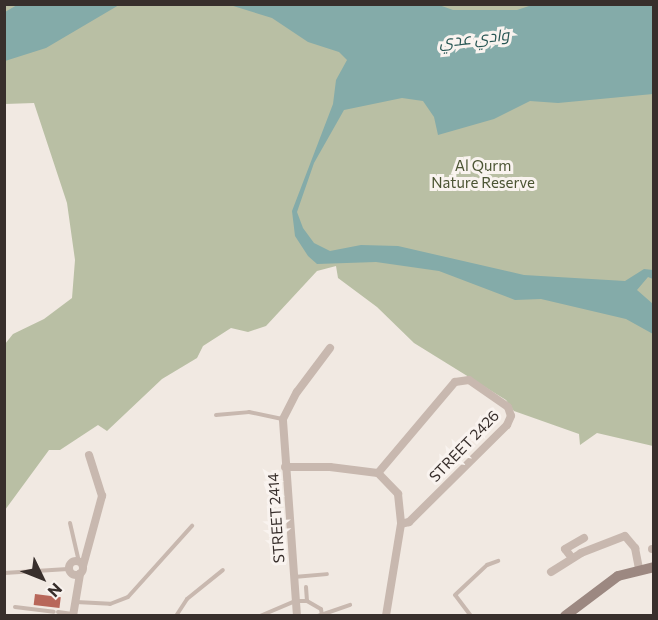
<!DOCTYPE html>
<html>
<head>
<meta charset="utf-8">
<style>
	body { margin:0 }
	#map { position:relative; width:658px; height:620px; overflow:hidden; background:#f1e9e2; font-family:Commissioner,Cairo,sans-serif }
	div>[style] { position:absolute }
	[style*='--x'] { left:calc(var(--x)*1px); top:calc(var(--y)*1px); width:calc(var(--w)*1px); rotate:calc(var(--a)*1deg) }
	.green>* { inset:0; background:#b9bfa4 }
	.water>* { inset:0; background:#84aba9 }
	.building>* { inset:0; background:#b8675a; transform-origin:0 0 }
	.lane>* { height:4px; margin:-2px; padding:0 2px; transform-origin:2px; border-radius:2px; background:#c8b8af }
	.street>* { height:8px; margin:-4px; padding:0 4px; transform-origin:4px; border-radius:4px; background:#c8b8af }
	.street>.ring { margin:-4px; padding:0; box-sizing:content-box; background:none; border:8px solid #c8b8af; border-radius:50% }
	.secondary>* { height:10px; margin:-5px; padding:0 5px; transform-origin:5px; border-radius:5px; background:#9c8881 }
	span { translate:-50% -50%; white-space:nowrap; text-align:center; line-height:1.15; -webkit-text-stroke:6px #f9f3ef; paint-order:stroke }
	.park-label { font-size:15px; color:#4b5433 }
	.street-label { font-size:15px; color:#382f2c }
	.water-label { font-size:16px; color:#265553; font-style:italic }
	.frame { position:absolute; inset:0; border:6px solid #382f2c; pointer-events:none }
	.north { position:absolute; left:12px; top:548px; width:60px; height:60px; -webkit-text-stroke:4px #f9f3ef; paint-order:stroke; rotate:133deg; font-size:16px; font-weight:700; line-height:24px; text-align:center; color:#382f2c }
	.north::after { content:''; display:block; margin:auto; width:21px; height:27px; background:#382f2c; clip-path:polygon(50% 0,100% 100%,50% 72%,0 100%) }
</style>
</head>
<body>
<div id="map">
	<div class="green">
		<div style="clip-path:polygon(5px 5px,653px 5px,653px 446px,597px 433px,580px 445px,579px 434px,514px 411px,506px 400px,414px 343px,377px 307px,338px 278px,336px 266px,317px 271px,266px 326px,248px 332px,231px 328px,203px 346px,197px 358px,162px 379px,107px 431px,98px 425px,60px 450px,49px 450px,5px 510px,5px 344px,13px 334px,44px 319px,72px 298px,75px 260px,67px 203px,34px 103px,5px 104px)"></div>
	</div>
	<div class="water">
		<div style="clip-path:polygon(17px 5px,17px 4px,119px 5px,46px 48px,5px 61px,5px 12px)"></div>
		<div style="clip-path:polygon(439px 5px,453px 10px,517px 10px,535px 4px,653px 5px,653px 94px,558px 103px,530px 101px,494px 119px,438px 135px,434px 117px,423px 101px,402px 98px,344px 110px,314px 163px,297px 212px,303px 228px,314px 243px,330px 251px,361px 245px,398px 246px,524px 275px,625px 281px,644px 269px,653px 270px,653px 279px,648px 277px,637px 290px,653px 304px,653px 334px,626px 319px,541px 299px,515px 300px,439px 271px,376px 262px,317px 264px,308px 256px,295px 236px,292px 211px,333px 104px,336px 80px,347px 60px,339px 52px,308px 42px,272px 18px,230px 5px)"></div>
	</div>
	<div class="building">
		<div style="left:35px;top:594px;width:26px;height:11px;rotate:7deg"></div>
	</div>
	<div class="lane">
		<div style="--x:216;--y:415;--w:33;--a:-5"></div>
		<div style="--x:249;--y:412;--w:34;--a:12"></div>
		<div style="--x:70;--y:523;--w:39;--a:77"></div>
		<div style="--x:4;--y:573;--w:64;--a:-3.6"></div>
		<div style="--x:294;--y:577;--w:33;--a:-5"></div>
		<div style="--x:306;--y:587;--w:14;--a:86"></div>
		<div style="--x:307;--y:601;--w:16;--a:30"></div>
		<div style="--x:321;--y:609;--w:6;--a:81"></div>
		<div style="--x:76;--y:602;--w:34;--a:3"></div>
		<div style="--x:110;--y:604;--w:19;--a:-21"></div>
		<div style="--x:128;--y:597;--w:96;--a:-48"></div>
		<div style="--x:15;--y:607;--w:39;--a:7"></div>
		<div style="--x:58;--y:612;--w:15;--a:8"></div>
		<div style="--x:176;--y:616;--w:20;--a:-57"></div>
		<div style="--x:187;--y:599;--w:46;--a:-38.9"></div>
		<div style="--x:260;--y:616;--w:38;--a:-23"></div>
		<div style="--x:295;--y:601;--w:12;--a:0"></div>
		<div style="--x:318;--y:616;--w:34;--a:-19"></div>
		<div style="--x:471;--y:616;--w:26;--a:-127"></div>
		<div style="--x:455;--y:595;--w:44;--a:-43.2"></div>
		<div style="--x:487;--y:565;--w:12;--a:-20"></div>
	</div>
	<div class="street">
		<div style="--x:285;--y:467;--w:45;--a:0"></div>
		<div style="--x:330;--y:467;--w:48;--a:7.1"></div>
		<div style="--x:378;--y:473;--w:29;--a:46"></div>
		<div style="--x:398;--y:494;--w:30;--a:84"></div>
		<div style="--x:401;--y:524;--w:93;--a:99.3"></div>
		<div style="--x:378;--y:473;--w:119;--a:-49.8"></div>
		<div style="--x:455;--y:382;--w:14;--a:-8"></div>
		<div style="--x:469;--y:380;--w:47;--a:34.7"></div>
		<div style="--x:508;--y:407;--w:9;--a:72"></div>
		<div style="--x:511;--y:416;--w:10;--a:114"></div>
		<div style="--x:507;--y:425;--w:138;--a:135.3"></div>
		<div style="--x:409;--y:522;--w:8;--a:166"></div>
		<div style="--x:652;--y:549;--w:2;--a:0"></div>
		<div style="--x:572;--y:558;--w:11;--a:-128"></div>
		<div style="--x:565;--y:549;--w:22;--a:-30"></div>
		<div class="ring" style="left:69px;top:561px;width:6px;height:6px"></div>
		<div style="--x:83;--y:566;--w:73;--a:-74.8"></div>
		<div style="--x:102;--y:496;--w:43;--a:-107.6"></div>
		<div style="--x:551;--y:572;--w:36;--a:-32"></div>
		<div style="--x:581;--y:553;--w:47;--a:-21.1"></div>
		<div style="--x:625;--y:536;--w:16;--a:50"></div>
		<div style="--x:635;--y:548;--w:21;--a:79"></div>
		<div style="--x:73;--y:616;--w:43;--a:-80.5"></div>
		<div style="--x:297;--y:616;--w:197;--a:-94.1"></div>
		<div style="--x:283;--y:419;--w:30;--a:-63"></div>
		<div style="--x:297;--y:392;--w:55;--a:-53.1"></div>
	</div>
	<div class="secondary">
		<div style="--x:565;--y:616;--w:66;--a:-37"></div>
		<div style="--x:618;--y:576;--w:37;--a:-14"></div>
	</div>
	<div class="park-label">
		<span style="left:483px;top:174px">Al Qurm<br>Nature Reserve</span>
	</div>
	<div class="street-label">
		<span style="left:464px;top:446px;rotate:-46deg">STREET 2426</span>
		<span style="left:276px;top:518px;rotate:-94deg">STREET 2414</span>
	</div>
	<div class="water-label">
		<span style="left:474px;top:38px;rotate:-6deg">وادي عدي</span>
	</div>
	<div class="frame"></div>
	<div class="north">N</div>
</div>
</body>
</html>
